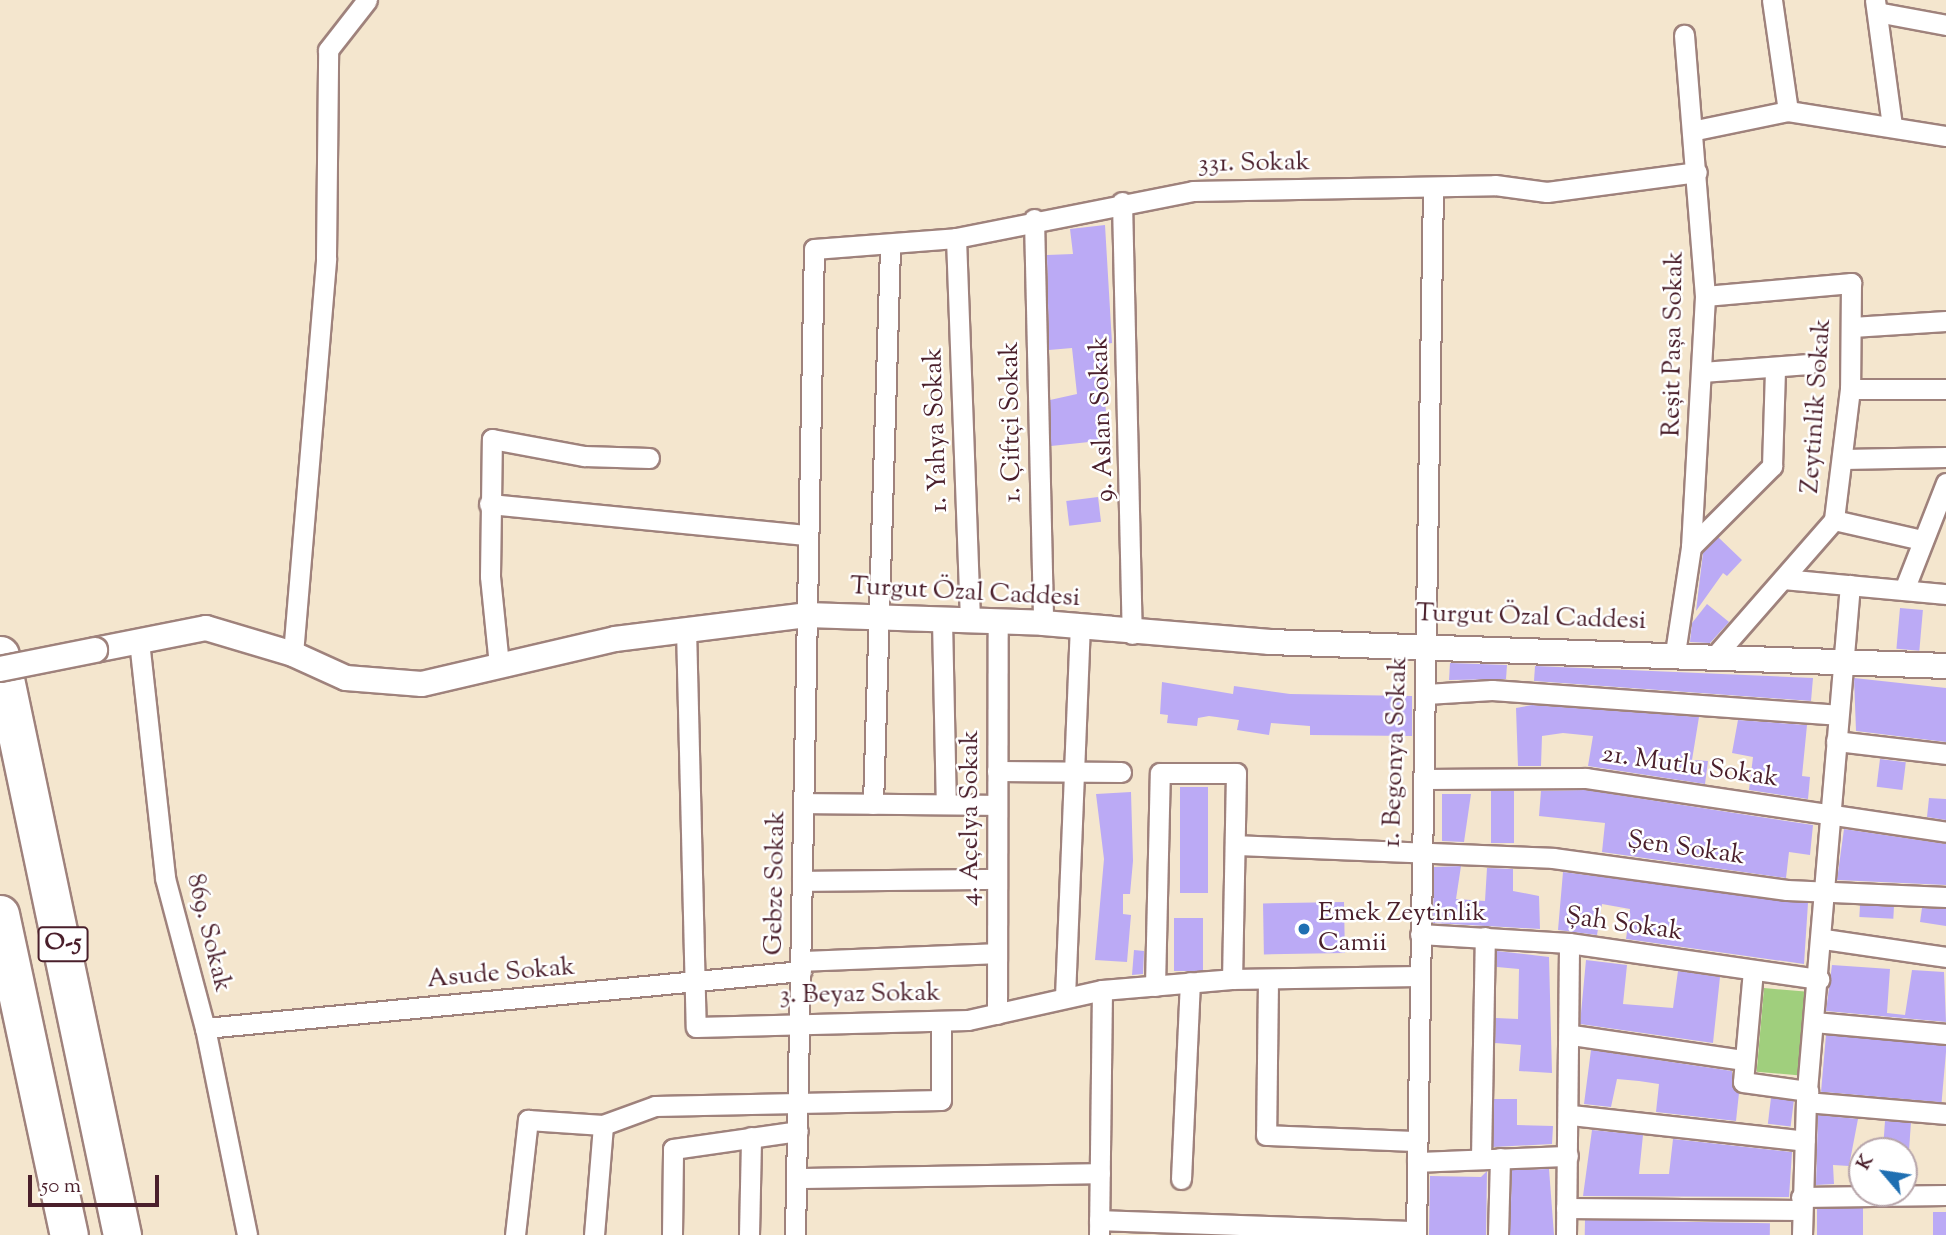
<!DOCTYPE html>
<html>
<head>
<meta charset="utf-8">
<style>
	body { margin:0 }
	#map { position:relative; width:1946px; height:1235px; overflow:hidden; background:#f4e6ce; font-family:"Sorts Mill Goudy",serif }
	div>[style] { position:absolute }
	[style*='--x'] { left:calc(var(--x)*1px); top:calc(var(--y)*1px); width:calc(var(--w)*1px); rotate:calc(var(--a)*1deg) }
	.green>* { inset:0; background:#a0cf7d; transform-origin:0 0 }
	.building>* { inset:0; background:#bbaaf5; transform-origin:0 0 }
	.roads { filter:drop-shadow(2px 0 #9f827c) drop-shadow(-2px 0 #9f827c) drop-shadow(0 2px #9f827c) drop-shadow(0 -2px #9f827c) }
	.minor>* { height:19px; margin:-9.5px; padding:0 9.5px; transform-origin:9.5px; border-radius:9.5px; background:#fff }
	.tertiary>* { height:24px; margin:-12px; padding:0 12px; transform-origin:12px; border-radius:12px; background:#fff }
	.motorway>* { height:37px; margin:-18.5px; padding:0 18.5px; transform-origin:18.5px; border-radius:18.5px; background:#fff }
	.bridges { filter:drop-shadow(2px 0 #9f827c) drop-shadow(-2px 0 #9f827c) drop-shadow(0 2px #9f827c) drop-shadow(0 -2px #9f827c) }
	.tertiary-bridge>* { height:24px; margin:-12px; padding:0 12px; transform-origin:12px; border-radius:12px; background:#fff }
	.dots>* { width:19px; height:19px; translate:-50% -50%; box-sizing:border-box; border:4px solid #fff; border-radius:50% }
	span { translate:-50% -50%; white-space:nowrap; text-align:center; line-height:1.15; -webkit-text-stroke:5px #fff; paint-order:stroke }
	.shield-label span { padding:2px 5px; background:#fff; border:2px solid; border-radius:5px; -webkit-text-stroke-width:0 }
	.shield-label { font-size:24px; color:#4a1f2b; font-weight:700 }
	.street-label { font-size:26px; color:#4a1f2b }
	.poi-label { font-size:26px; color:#4a1f2b }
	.left { translate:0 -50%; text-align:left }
	.north { position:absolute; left:1848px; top:1137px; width:70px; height:70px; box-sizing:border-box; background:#fff; border:2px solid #b7a5aa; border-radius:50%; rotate:299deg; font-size:19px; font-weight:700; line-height:28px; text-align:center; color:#4a1f2b }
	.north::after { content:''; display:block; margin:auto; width:24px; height:32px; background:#1f6fb2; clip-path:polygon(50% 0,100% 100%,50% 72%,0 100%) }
	.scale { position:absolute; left:28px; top:1175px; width:131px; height:32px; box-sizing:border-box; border:4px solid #4a1f2b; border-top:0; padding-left:9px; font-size:21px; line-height:24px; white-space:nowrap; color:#4a1f2b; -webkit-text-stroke:5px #fff; paint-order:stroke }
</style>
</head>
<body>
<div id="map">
	<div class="green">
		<div style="left:1764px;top:988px;width:44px;height:84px;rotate:5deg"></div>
	</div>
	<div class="building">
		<div style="clip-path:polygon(1105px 225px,1112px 343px,1101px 345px,1108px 440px,1051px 446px,1050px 400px,1077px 394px,1072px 348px,1049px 350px,1047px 255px,1073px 254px,1070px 229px)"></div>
		<div style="left:1098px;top:497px;width:25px;height:32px;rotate:83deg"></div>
		<div style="clip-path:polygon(1718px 537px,1742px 560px,1727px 576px,1723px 573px,1696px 611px,1703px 553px)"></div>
		<div style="clip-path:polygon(1707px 604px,1729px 622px,1710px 643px,1690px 642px,1692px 623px)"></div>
		<div style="left:1900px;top:608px;width:23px;height:41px;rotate:5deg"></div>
		<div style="clip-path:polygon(1450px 663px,1507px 665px,1506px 679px,1449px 680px)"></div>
		<div style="clip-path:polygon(1535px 666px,1813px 678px,1811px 701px,1534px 681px)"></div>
		<div style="clip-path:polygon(1854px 678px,1946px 688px,1946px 742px,1856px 731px)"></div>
		<div style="clip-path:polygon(1162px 682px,1233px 694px,1234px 686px,1290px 694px,1412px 696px,1412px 736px,1310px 735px,1310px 726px,1271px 723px,1269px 735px,1237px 730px,1239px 720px,1209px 716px,1198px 718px,1197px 726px,1167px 723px,1168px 715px,1160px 714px)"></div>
		<div style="clip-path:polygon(1532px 705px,1699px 717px,1692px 760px,1708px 761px,1705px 784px,1588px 766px,1593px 736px,1563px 733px,1542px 736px,1541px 766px,1518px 766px,1516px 708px)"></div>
		<div style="clip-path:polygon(1738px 720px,1807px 725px,1802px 776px,1810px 777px,1808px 799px,1749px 790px,1753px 757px,1732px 753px)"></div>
		<div style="left:1880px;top:759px;width:26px;height:28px;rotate:7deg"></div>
		<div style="left:1180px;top:787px;width:28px;height:106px"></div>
		<div style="clip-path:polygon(1585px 790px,1813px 825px,1810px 855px,1789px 852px,1786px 878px,1602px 852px,1605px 823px,1539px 816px,1541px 791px)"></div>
		<div style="left:1491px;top:791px;width:23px;height:52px"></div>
		<div style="clip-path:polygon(1131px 792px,1133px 861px,1130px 894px,1123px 894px,1123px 914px,1131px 915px,1127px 962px,1095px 960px,1104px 859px,1096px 794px)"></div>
		<div style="clip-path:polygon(1442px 794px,1471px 794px,1464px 842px,1442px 841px)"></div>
		<div style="clip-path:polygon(1929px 798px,1946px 799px,1946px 820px,1927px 817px)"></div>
		<div style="clip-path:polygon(1844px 829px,1946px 844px,1946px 885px,1837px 880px)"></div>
		<div style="clip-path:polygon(1461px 866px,1456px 899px,1485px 901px,1487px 868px,1513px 869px,1513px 891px,1539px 896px,1540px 929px,1433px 923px,1434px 867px)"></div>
		<div style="clip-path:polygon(1563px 872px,1808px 903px,1804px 964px,1626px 939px,1630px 909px,1602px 904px,1597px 935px,1558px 930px)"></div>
		<div style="left:1344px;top:902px;width:51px;height:81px;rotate:89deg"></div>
		<div style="left:1860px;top:905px;width:34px;height:12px;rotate:3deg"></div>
		<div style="clip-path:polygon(1922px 908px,1946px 909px,1946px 926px,1920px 922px)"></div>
		<div style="left:1174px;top:918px;width:29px;height:53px"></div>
		<div style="clip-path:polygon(1134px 950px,1144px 951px,1143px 974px,1132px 975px)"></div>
		<div style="clip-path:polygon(1497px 951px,1549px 957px,1552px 1073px,1519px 1071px,1521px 1045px,1495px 1043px,1496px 1018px,1518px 1019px,1519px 969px,1497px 967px)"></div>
		<div style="clip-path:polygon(1586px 960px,1627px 965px,1623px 1004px,1673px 1008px,1678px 971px,1720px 977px,1713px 1043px,1580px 1024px)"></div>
		<div style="clip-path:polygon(1832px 965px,1890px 969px,1887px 1013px,1905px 1015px,1912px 970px,1944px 972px,1946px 1022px,1826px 1011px)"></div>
		<div style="left:1826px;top:1035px;width:121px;height:57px;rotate:5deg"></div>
		<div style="clip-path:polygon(1591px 1050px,1732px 1071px,1732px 1086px,1739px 1093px,1736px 1121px,1656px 1112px,1659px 1084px,1639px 1081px,1617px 1079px,1611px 1107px,1584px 1104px)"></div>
		<div style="left:1771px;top:1098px;width:23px;height:26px;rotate:7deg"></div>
		<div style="clip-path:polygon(1494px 1099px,1517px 1099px,1517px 1125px,1553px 1126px,1552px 1144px,1493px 1147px)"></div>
		<div style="clip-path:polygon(1818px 1115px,1858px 1119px,1849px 1166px,1833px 1165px,1834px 1184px,1816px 1185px)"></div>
		<div style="left:1885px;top:1121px;width:26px;height:30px;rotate:4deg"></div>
		<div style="clip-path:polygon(1592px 1130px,1643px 1135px,1639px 1174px,1669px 1174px,1673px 1139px,1792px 1152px,1789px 1197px,1583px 1196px)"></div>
		<div style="clip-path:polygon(1549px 1169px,1554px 1235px,1510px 1235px,1512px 1170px)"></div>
		<div style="clip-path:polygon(1487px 1171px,1486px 1235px,1429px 1235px,1430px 1176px,1481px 1177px)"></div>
		<div style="left:1863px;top:1208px;width:27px;height:46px;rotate:90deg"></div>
		<div style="left:1933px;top:1212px;width:13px;height:23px"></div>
		<div style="left:1585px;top:1220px;width:185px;height:15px;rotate:1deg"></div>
	</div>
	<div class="roads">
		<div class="minor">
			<div style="--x:1772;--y:0;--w:112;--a:81.8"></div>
			<div style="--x:1875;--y:0;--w:127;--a:82.3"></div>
			<div style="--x:1882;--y:13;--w:65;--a:10.6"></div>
			<div style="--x:1696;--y:130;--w:94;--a:-11.7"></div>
			<div style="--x:1788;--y:111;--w:160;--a:9"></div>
			<div style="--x:1122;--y:202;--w:432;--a:88.7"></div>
			<div style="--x:1034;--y:219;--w:404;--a:88.7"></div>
			<div style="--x:956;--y:238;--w:383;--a:87.9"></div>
			<div style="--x:1705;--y:296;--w:147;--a:-5.1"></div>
			<div style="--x:1851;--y:283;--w:106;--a:90.5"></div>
			<div style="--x:1850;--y:389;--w:132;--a:97"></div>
			<div style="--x:1834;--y:520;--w:181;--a:131.2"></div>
			<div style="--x:1852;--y:327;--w:94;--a:-3.7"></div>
			<div style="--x:1702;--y:372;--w:107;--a:-4.3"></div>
			<div style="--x:1850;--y:389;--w:96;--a:0"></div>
			<div style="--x:1843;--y:459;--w:103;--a:-1.1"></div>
			<div style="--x:489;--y:504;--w:319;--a:5.6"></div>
			<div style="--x:1834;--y:520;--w:90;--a:12.8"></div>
			<div style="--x:1691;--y:547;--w:115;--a:-45"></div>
			<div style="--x:1772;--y:466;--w:98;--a:-88.2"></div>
			<div style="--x:1783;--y:579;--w:164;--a:5.3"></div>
			<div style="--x:1904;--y:590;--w:115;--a:-68.6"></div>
			<div style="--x:942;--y:620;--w:184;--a:88.8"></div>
			<div style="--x:686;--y:628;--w:399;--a:88.6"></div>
			<div style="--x:696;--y:1027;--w:272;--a:-1.5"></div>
			<div style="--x:968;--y:1020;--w:137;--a:-12.6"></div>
			<div style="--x:1102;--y:990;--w:130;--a:-4.8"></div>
			<div style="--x:1232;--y:979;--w:187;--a:-0.9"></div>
			<div style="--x:139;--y:641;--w:238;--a:83.7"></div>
			<div style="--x:165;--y:878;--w:155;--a:75.1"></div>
			<div style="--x:205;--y:1028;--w:211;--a:78.5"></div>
			<div style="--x:1675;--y:653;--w:107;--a:-81.4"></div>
			<div style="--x:1691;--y:547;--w:251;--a:-86.8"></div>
			<div style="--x:1705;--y:296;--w:262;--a:-94.6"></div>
			<div style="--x:293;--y:654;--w:397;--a:-85.2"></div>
			<div style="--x:326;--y:258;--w:208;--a:-89.4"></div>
			<div style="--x:328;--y:50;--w:63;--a:-52"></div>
			<div style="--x:499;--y:665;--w:89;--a:-95.8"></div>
			<div style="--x:490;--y:576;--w:137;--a:-89.2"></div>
			<div style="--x:492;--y:439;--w:94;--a:10.5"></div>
			<div style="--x:584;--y:456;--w:65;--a:1.8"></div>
			<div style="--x:1426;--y:694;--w:66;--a:-3.5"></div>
			<div style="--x:1492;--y:690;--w:346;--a:4.1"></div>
			<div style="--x:1836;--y:741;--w:111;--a:6.7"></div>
			<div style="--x:997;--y:771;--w:124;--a:0.5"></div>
			<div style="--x:1425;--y:779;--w:161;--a:-0.4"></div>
			<div style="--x:1586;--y:778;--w:364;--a:8.5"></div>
			<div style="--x:804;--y:803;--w:193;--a:0.6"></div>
			<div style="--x:873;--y:804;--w:558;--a:-88.25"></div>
			<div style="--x:1235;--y:845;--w:318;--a:2.3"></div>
			<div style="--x:1553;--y:858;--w:236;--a:7.8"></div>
			<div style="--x:1787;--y:890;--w:159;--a:2.5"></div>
			<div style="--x:802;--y:881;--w:195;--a:-0.6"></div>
			<div style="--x:1420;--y:934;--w:149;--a:3.5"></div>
			<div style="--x:1569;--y:943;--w:253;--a:8.2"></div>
			<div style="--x:1824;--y:939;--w:123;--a:8.4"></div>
			<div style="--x:801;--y:961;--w:196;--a:-2.3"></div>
			<div style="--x:1753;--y:970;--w:112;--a:95.1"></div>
			<div style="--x:1743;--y:1082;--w:66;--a:7.9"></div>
			<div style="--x:1268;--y:980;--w:155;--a:90.7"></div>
			<div style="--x:1266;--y:1135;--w:151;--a:2.3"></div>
			<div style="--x:1155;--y:986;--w:213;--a:-88.7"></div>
			<div style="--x:1160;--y:773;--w:76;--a:0"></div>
			<div style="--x:1236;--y:773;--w:206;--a:91.1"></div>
			<div style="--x:1065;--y:997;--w:369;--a:-87.7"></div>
			<div style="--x:997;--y:1014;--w:392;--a:-89.9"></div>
			<div style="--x:1814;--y:1022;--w:133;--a:5.2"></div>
			<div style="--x:205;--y:1028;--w:599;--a:-5.46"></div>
			<div style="--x:1572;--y:1035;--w:174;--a:8.3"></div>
			<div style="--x:1806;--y:1102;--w:141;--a:4.9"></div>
			<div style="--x:1571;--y:1115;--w:235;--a:6.3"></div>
			<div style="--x:1481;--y:1159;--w:222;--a:-89"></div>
			<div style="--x:1417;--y:1162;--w:151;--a:-2.3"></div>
			<div style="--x:797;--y:1178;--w:303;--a:-0.9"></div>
			<div style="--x:1181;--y:1179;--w:197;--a:-87.4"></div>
			<div style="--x:1801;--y:1197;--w:145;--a:-0.8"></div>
			<div style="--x:1566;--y:1208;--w:235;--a:0.5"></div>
			<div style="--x:1099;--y:1220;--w:317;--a:2"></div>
			<div style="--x:515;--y:1235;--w:116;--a:-83.6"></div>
			<div style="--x:528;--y:1120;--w:75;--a:3.8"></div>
			<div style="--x:603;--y:1125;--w:55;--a:-20.1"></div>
			<div style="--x:655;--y:1106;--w:286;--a:-1.2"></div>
			<div style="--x:941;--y:1100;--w:79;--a:-90"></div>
			<div style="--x:594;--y:1235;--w:110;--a:-85.3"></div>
			<div style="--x:672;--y:1235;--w:86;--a:-89.3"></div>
			<div style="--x:673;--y:1149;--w:126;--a:-8.2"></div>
			<div style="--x:749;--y:1235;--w:98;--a:-88.8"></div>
			<div style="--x:795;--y:1235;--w:986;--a:-88.9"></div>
			<div style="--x:814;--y:249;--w:142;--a:-4.4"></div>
			<div style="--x:956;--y:238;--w:242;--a:-11.2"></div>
			<div style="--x:1193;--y:191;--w:302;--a:-1.1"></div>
			<div style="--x:1495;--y:185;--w:52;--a:7.7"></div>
			<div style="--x:1547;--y:192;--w:151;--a:-7.6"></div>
			<div style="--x:1099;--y:1235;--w:245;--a:-89.3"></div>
			<div style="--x:1416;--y:1235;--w:1048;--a:-89.07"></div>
			<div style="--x:1498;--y:1235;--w:77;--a:-88.5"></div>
			<div style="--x:1566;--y:1235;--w:292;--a:-89.4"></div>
			<div style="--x:1802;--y:1235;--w:133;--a:-88.3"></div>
			<div style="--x:1806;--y:1102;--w:519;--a:-85.14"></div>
		</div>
		<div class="tertiary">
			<div style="--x:95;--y:650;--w:113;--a:-11.2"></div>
			<div style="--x:206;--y:628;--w:91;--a:16.6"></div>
			<div style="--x:293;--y:654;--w:58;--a:24.4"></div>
			<div style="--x:346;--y:678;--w:76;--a:4.5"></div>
			<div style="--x:422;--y:684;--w:198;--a:-13.1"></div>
			<div style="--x:615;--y:639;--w:193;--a:-7.1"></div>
			<div style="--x:807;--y:615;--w:236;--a:1.9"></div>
			<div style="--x:1043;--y:623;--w:228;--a:4.8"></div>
			<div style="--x:1270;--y:642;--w:676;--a:2.03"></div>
		</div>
		<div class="motorway">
			<div style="--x:0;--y:655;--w:593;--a:78.12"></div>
			<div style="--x:0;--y:914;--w:328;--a:77.9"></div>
		</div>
	</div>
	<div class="bridges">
		<div class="tertiary-bridge">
			<div style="--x:0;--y:669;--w:97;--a:-11.3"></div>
		</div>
	</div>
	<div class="dots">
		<div style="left:1304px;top:929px;background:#1f6fb2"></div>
	</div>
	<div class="shield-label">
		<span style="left:63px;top:944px">O-5</span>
	</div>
	<div class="street-label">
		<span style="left:1254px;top:164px;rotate:-1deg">331. Sokak</span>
		<span style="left:1674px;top:344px;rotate:-89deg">Reşit Paşa Sokak</span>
		<span style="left:1817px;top:406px;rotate:-86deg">Zeytinlik Sokak</span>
		<span style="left:1103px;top:419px;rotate:-92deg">9. Aslan Sokak</span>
		<span style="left:1012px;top:422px;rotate:-91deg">1. Çiftçi Sokak</span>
		<span style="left:937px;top:430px;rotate:-92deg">1. Yahya Sokak</span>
		<span style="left:965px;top:593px;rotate:3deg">Turgut Özal Caddesi</span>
		<span style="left:1531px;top:618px;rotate:2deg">Turgut Özal Caddesi</span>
		<span style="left:1396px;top:752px;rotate:-88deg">1. Begonya Sokak</span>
		<span style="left:1690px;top:767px;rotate:8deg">21. Mutlu Sokak</span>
		<span style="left:971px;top:818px;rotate:-90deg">4. Açelya Sokak</span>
		<span style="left:1686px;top:849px;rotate:8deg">Şen Sokak</span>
		<span style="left:776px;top:883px;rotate:-89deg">Gebze Sokak</span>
		<span style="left:1624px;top:925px;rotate:8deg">Şah Sokak</span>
		<span style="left:208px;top:933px;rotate:76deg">869. Sokak</span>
		<span style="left:501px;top:974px;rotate:-5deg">Asude Sokak</span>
		<span style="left:860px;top:995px;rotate:-1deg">3. Beyaz Sokak</span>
	</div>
	<div class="poi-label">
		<span class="left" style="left:1318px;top:929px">Emek Zeytinlik<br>Camii</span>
	</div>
	<div class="north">K</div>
	<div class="scale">50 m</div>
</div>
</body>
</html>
